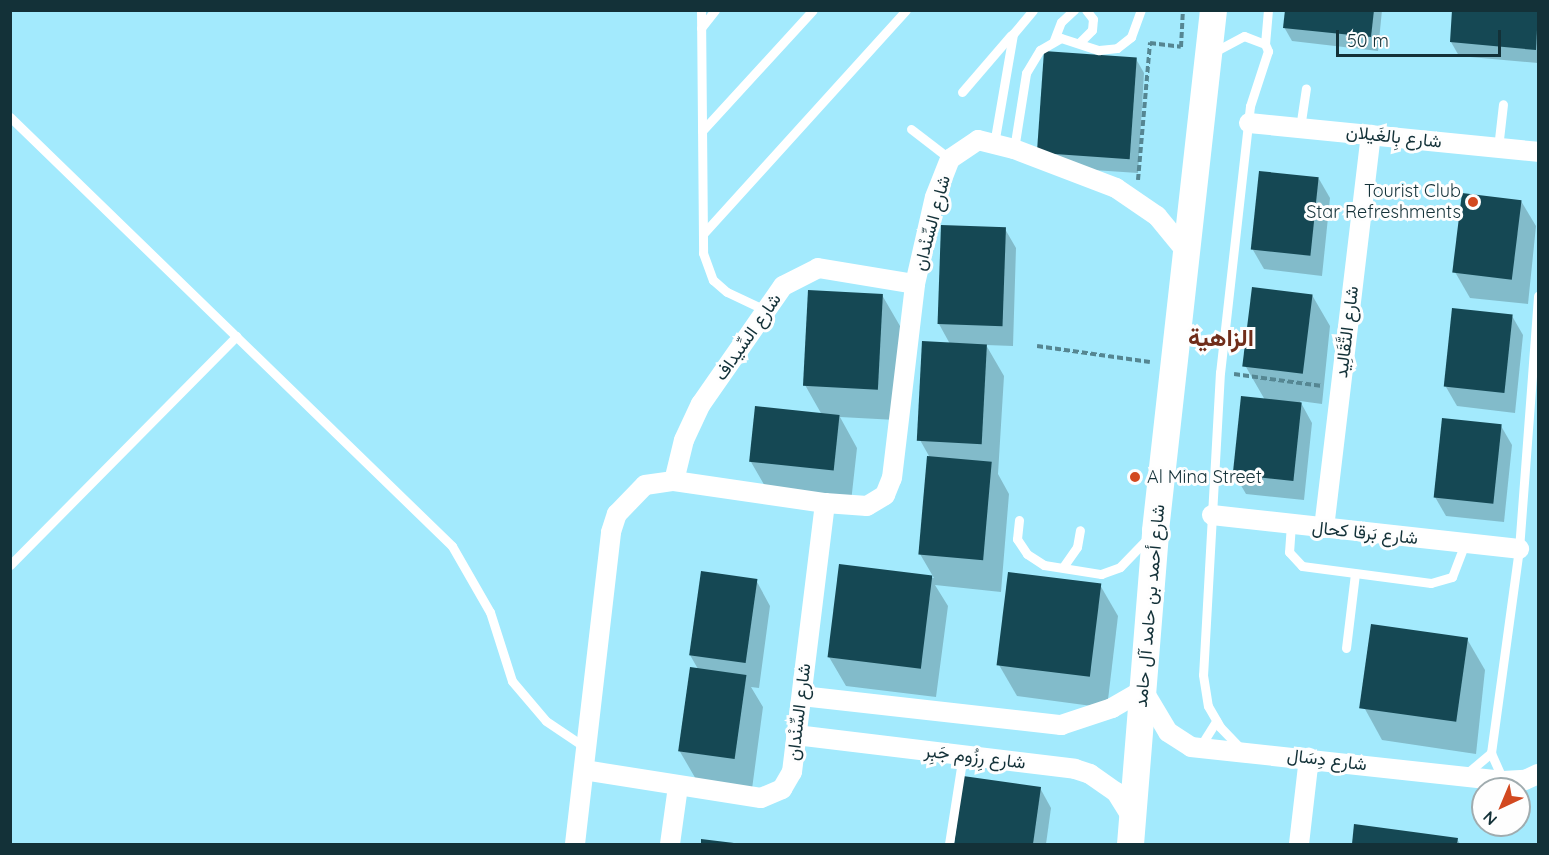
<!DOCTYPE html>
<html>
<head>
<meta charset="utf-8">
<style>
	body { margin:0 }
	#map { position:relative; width:1549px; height:855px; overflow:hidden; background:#a3eafd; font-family:Quicksand,Vazirmatn,sans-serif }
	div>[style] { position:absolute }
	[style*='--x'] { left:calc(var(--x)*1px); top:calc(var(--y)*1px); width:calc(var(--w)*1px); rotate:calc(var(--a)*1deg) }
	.shadow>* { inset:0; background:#0003 }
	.building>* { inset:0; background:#154854; transform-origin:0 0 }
	.path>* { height:4px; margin-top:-2px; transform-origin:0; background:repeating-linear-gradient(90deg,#558692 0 6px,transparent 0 9px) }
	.lane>* { height:9px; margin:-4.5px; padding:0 4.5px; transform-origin:4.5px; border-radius:4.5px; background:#fff }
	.street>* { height:20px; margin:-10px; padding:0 10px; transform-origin:10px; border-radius:10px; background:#fff }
	.secondary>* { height:27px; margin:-13.5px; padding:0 13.5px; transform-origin:13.5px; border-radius:13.5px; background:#fff }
	.dots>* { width:16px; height:16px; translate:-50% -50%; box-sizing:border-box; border:3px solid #fefefe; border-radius:50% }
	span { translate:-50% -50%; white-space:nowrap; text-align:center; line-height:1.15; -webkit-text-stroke:6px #fefefe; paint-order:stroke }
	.street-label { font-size:18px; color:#133138 }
	.poi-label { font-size:18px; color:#133138 }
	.right { translate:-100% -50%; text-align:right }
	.left { translate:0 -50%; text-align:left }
	.district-label { font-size:24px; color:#702d1a; font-weight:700 }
	.frame { position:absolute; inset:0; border:12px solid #133138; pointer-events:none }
	.north { position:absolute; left:1471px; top:777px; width:60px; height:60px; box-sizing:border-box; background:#fefefe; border:2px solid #a0acaf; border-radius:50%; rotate:224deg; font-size:16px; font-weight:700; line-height:24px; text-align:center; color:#133138 }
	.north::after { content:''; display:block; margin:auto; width:21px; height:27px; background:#d24920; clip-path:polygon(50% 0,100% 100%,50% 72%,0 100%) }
	.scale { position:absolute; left:1336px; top:30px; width:165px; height:27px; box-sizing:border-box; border:3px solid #133138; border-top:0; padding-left:8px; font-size:18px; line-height:21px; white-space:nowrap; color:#133138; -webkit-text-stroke:4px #fefefe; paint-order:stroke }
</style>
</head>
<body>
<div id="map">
	<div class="shadow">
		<div style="clip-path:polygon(1286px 10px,1382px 10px,1378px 51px,1292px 41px,1284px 27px)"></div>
		<div style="clip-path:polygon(1453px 10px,1538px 10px,1538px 63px,1459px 56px,1451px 42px)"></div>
		<div style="clip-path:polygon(1136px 59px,1144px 73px,1138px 173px,1048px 167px,1040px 153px)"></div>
		<div style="clip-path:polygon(1319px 179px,1330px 198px,1322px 276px,1264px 269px,1253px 250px)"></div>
		<div style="clip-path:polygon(1521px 201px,1536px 226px,1528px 304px,1470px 298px,1455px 272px)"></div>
		<div style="clip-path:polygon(1005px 229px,1016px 248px,1013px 346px,986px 345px,1004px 376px,998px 474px,1009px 494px,1001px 592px,935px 585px,948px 606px,936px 697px,846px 686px,829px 657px,841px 566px,934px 578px,920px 554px,929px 456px,920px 440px,950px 344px,939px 324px)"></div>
		<div style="clip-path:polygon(882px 295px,900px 326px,896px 420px,840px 417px,857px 448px,851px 502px,769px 493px,751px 462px,822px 415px,805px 385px)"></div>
		<div style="clip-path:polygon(1312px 295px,1330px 326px,1322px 404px,1300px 401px,1312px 423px,1304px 500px,1246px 494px,1235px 475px,1265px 400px,1246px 367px)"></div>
		<div style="clip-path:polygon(1512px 316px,1523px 335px,1515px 413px,1457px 406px,1446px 387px)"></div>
		<div style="clip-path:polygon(1501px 426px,1512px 445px,1504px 522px,1446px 516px,1435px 497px)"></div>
		<div style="clip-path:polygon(756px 580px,770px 606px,759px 688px,751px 687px,763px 707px,752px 789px,697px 781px,679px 750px,698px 669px,690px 655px)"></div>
		<div style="clip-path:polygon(1100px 585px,1118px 616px,1107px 708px,1017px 696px,999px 665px)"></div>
		<div style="clip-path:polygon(1467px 639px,1485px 670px,1476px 754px,1382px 740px,1365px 709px)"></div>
		<div style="clip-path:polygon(964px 778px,1040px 788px,1051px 808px,1046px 844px,955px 844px)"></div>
		<div style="clip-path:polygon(1355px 826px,1457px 839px,1460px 844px,1353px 844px)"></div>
	</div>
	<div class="building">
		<div style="clip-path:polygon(1285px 10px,1374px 10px,1371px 37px,1283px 28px)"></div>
		<div style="clip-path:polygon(1452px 10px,1538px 10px,1536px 50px,1450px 42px)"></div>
		<div style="left:1044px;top:51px;width:93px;height:102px;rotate:4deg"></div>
		<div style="left:1259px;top:171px;width:60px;height:79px;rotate:6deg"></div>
		<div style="left:1462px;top:193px;width:60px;height:80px;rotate:7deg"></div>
		<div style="left:941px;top:225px;width:65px;height:99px;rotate:2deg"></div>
		<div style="left:1252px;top:287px;width:61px;height:80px;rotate:7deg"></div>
		<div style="left:808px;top:290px;width:75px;height:96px;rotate:3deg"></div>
		<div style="left:1452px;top:308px;width:61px;height:79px;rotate:6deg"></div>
		<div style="left:922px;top:341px;width:65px;height:100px;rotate:3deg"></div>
		<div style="left:1241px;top:396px;width:61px;height:79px;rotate:6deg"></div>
		<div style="left:755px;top:406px;width:85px;height:56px;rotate:6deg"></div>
		<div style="left:1442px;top:418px;width:60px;height:80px;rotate:6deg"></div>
		<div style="left:927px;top:456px;width:65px;height:99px;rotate:5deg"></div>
		<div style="left:839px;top:564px;width:94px;height:94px;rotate:7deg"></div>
		<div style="left:701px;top:571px;width:57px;height:85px;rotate:8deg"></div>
		<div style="left:1008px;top:572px;width:94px;height:94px;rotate:7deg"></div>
		<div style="left:1371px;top:624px;width:98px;height:85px;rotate:8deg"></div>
		<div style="left:690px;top:667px;width:57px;height:85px;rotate:8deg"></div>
		<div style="clip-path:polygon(963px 776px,1041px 787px,1033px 844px,954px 844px)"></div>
		<div style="clip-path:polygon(1354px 824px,1458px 838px,1457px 844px,1352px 844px)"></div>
		<div style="clip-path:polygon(701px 839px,734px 843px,734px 844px,701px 844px)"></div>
	</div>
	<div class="path">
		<div style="--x:1138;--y:180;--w:138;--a:-85"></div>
		<div style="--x:1150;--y:43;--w:31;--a:7"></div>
		<div style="--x:1181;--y:47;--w:37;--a:-87"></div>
		<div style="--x:1037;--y:346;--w:114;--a:8.1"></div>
		<div style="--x:1234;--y:374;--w:89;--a:7.8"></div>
	</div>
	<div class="lane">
		<div style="--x:701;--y:10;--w:243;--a:89.5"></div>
		<div style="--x:703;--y:253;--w:29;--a:70"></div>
		<div style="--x:713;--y:280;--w:18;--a:41"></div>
		<div style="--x:727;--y:292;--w:42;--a:25.3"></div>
		<div style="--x:701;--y:28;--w:23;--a:-52"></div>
		<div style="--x:1054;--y:40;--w:19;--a:-69"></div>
		<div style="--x:1061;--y:22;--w:18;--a:-43"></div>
		<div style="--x:1079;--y:43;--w:18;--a:-45"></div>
		<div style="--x:1092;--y:30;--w:11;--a:-85"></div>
		<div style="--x:1093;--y:19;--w:11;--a:-128"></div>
		<div style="--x:1265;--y:44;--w:34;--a:-85"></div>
		<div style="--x:1214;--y:52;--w:34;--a:-28"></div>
		<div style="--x:1244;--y:36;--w:22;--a:21"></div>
		<div style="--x:1265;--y:44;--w:8;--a:67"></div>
		<div style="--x:1268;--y:51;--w:58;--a:108.1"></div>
		<div style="--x:1250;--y:106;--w:268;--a:96.4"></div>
		<div style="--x:1220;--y:372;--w:303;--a:93.2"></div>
		<div style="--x:1203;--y:675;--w:31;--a:81"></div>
		<div style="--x:1208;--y:706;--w:24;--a:60"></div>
		<div style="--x:1220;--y:727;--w:30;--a:46"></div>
		<div style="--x:962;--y:92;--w:75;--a:-49.3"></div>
		<div style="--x:10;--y:117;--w:616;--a:44.14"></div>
		<div style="--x:452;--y:546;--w:76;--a:60.1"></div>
		<div style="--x:490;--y:612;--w:72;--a:72.3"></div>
		<div style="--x:512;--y:681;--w:52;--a:49.6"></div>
		<div style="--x:546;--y:721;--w:48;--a:34"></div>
		<div style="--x:1300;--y:128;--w:40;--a:-81.5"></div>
		<div style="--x:911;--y:129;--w:49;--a:37.6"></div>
		<div style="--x:702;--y:131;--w:164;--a:-47.5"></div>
		<div style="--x:994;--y:144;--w:112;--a:-80.2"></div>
		<div style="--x:1013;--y:34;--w:31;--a:-50"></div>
		<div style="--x:1498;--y:148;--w:44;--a:-83.5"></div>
		<div style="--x:1014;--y:149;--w:77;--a:-81"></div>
		<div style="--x:1026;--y:73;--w:27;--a:-59"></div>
		<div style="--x:1040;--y:50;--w:24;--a:-30"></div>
		<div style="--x:1061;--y:38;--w:40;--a:18"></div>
		<div style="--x:1099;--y:50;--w:18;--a:-6"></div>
		<div style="--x:1117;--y:48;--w:18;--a:-38"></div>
		<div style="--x:1131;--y:37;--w:29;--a:-70"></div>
		<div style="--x:703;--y:234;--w:302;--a:-47.8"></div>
		<div style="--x:1019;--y:520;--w:19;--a:96"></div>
		<div style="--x:1017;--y:539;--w:18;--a:56"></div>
		<div style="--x:1027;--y:554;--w:20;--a:33"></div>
		<div style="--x:1044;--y:565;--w:58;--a:9"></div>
		<div style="--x:1101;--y:574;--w:20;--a:-20"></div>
		<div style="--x:1120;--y:567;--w:39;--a:-46"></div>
		<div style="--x:1291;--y:524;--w:28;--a:94"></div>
		<div style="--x:1289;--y:552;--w:19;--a:47"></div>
		<div style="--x:1302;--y:566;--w:130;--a:7.5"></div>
		<div style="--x:1431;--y:583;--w:22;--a:-16"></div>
		<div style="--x:1452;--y:577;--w:36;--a:-69"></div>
		<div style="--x:10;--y:565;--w:322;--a:-45.3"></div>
		<div style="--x:1063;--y:567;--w:24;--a:-55"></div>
		<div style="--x:1077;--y:547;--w:17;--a:-80"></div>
		<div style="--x:1346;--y:648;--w:75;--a:-83.1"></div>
		<div style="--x:1200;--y:747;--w:31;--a:-58"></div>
		<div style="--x:1466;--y:774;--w:33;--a:-40"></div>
		<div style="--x:1503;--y:780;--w:30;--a:-114"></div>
		<div style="--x:1491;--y:753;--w:206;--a:-82.2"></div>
		<div style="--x:1519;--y:549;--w:254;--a:-85.7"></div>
		<div style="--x:949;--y:844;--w:90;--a:-81.1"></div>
	</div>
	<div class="street">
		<div style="--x:1249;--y:123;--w:290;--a:5.7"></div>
		<div style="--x:674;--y:481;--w:42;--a:-76.3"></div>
		<div style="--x:684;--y:440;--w:40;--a:-65"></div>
		<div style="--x:701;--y:404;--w:144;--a:-55.2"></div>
		<div style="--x:783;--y:286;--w:39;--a:-27"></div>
		<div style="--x:818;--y:268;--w:98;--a:9.4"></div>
		<div style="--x:1212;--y:515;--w:309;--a:6.3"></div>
		<div style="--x:1324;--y:528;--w:396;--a:-83.2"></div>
		<div style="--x:802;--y:696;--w:261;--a:6.4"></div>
		<div style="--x:1061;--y:725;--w:54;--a:-18.4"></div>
		<div style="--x:1112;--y:708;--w:36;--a:-30"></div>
		<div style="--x:1143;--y:690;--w:49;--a:59.2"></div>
		<div style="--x:1168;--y:732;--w:27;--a:33"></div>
		<div style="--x:1191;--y:747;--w:314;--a:6.2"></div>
		<div style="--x:1503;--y:781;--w:22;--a:-3"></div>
		<div style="--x:1525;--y:780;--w:14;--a:-25"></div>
		<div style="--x:796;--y:735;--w:281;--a:6.9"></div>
		<div style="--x:1075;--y:769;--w:16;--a:18"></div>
		<div style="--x:1090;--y:774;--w:32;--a:35"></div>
		<div style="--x:1116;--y:792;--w:32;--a:58"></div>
		<div style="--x:584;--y:770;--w:179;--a:9"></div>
		<div style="--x:761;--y:798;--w:23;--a:-23"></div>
		<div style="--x:782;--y:789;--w:20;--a:-60"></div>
		<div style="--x:792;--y:772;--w:271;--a:-83"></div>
		<div style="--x:575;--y:844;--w:314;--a:-83.4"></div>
		<div style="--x:611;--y:532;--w:19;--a:-72"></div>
		<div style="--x:617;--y:514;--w:40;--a:-46"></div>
		<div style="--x:645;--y:485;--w:29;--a:-8"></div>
		<div style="--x:674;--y:481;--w:153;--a:8.3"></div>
		<div style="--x:825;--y:503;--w:42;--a:4.1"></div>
		<div style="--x:867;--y:506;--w:21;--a:-31"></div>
		<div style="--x:885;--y:495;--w:18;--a:-68"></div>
		<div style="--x:892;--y:478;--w:195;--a:-83.2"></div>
		<div style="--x:915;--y:284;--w:89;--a:-77.1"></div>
		<div style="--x:935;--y:197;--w:41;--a:-68.5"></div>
		<div style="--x:950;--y:159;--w:34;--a:-34"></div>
		<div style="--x:978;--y:140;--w:37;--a:14"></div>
		<div style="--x:1014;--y:149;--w:109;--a:20.9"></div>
		<div style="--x:1116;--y:188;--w:50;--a:34.3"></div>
		<div style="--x:1157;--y:216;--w:44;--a:50.5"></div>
		<div style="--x:670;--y:844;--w:59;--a:-82.1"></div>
		<div style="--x:1299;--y:844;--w:87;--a:-83.4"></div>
	</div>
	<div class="secondary">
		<div style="--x:1130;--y:844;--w:315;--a:-85.4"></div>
		<div style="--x:1155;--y:530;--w:523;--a:-83.64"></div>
	</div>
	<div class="dots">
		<div style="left:1473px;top:202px;background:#d24920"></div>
		<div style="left:1135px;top:477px;background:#d24920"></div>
	</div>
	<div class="street-label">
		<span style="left:1394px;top:137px;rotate:6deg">شارع بِالغَيلان</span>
		<span style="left:932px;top:223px;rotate:-75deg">شارع السِّنْدان</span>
		<span style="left:1347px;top:332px;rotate:-83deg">شارع التَّقَالِيد</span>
		<span style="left:748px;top:337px;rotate:-55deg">شارع السِّيداف</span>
		<span style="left:1365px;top:533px;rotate:6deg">شارع بَرقا كحال</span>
		<span style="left:1150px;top:606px;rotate:-85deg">شارع أحمد بن حامد آل حامد</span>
		<span style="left:799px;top:712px;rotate:-83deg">شارع السِّنْدان</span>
		<span style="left:975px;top:757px;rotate:7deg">شارع رِزُوم جَبِر</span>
		<span style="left:1327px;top:760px;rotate:7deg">شارع دِسَال</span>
	</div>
	<div class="poi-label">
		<span class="right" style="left:1461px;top:202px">Tourist Club<br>Star Refreshments</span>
		<span class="left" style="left:1147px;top:477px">Al Mina Street</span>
	</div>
	<div class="district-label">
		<span style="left:1221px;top:338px">الزاهية</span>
	</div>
	<div class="frame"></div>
	<div class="north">N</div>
	<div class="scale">50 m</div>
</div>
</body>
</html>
